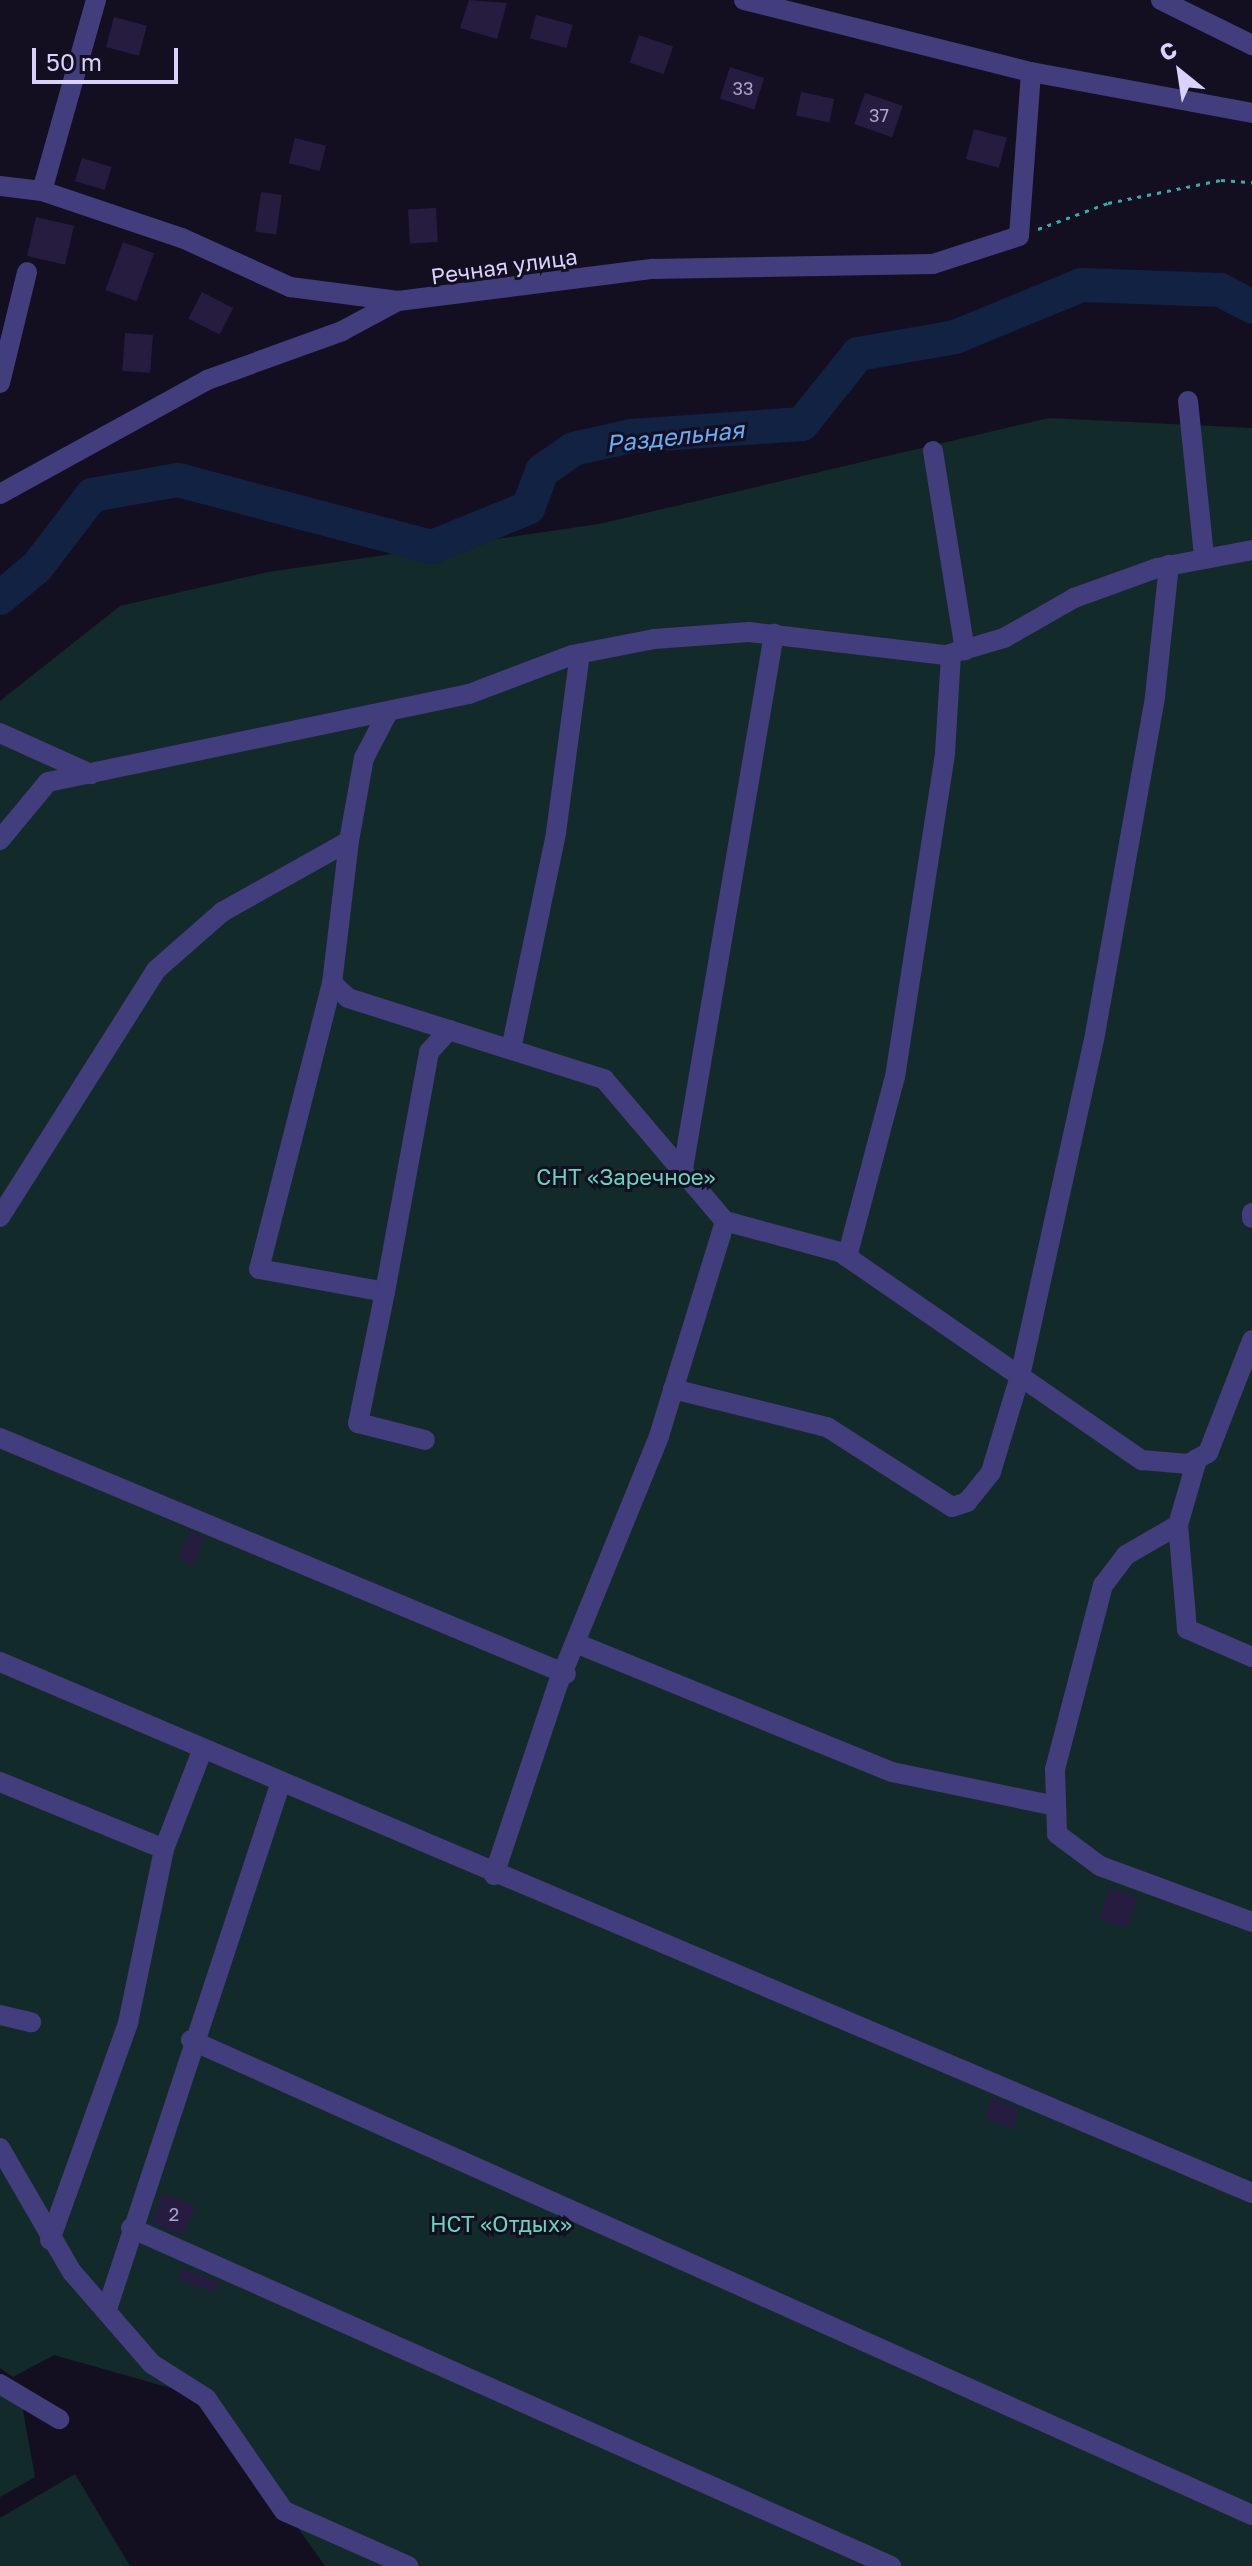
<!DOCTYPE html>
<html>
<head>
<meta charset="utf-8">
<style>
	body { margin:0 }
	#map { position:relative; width:1252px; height:2566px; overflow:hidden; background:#130f21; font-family:"Golos Text",sans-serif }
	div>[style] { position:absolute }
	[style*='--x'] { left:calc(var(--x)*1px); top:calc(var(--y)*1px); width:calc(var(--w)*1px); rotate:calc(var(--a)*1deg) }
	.green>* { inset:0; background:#122a2a }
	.river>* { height:34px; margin:-17px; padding:0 17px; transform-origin:17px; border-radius:17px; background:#112243 }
	.building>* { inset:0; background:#251c40; transform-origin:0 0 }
	.path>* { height:3px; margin-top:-1.5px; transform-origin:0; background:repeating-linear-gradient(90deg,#37aba8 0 4px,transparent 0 10px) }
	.minor>* { height:20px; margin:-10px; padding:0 10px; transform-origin:10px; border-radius:10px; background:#423d7c }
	span { translate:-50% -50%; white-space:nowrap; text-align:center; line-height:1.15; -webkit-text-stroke:6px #130f21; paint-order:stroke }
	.number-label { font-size:18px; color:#aba4cd }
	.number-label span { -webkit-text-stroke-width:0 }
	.street-label { font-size:22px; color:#d8d2fc }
	.park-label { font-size:22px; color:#63d6be }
	.water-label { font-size:24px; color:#68adf4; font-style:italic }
	.north { position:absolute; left:1140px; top:32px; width:80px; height:80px; -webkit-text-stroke:6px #130f21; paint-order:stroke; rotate:330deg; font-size:22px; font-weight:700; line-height:32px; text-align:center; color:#d8d2fc }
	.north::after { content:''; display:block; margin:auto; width:28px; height:36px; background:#d8d2fc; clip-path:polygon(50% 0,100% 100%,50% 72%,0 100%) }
	.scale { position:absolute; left:32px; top:48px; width:146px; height:36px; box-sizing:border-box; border:4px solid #d8d2fc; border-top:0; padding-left:10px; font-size:24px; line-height:28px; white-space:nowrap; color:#d8d2fc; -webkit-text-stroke:6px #130f21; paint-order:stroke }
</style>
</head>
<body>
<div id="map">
	<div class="green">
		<div style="clip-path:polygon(1049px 418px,1252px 428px,1252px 2566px,325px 2566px,206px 2398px,54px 2355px,13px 2377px,0 2368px,0 701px,120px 606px,268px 572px,599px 524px)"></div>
		<div style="clip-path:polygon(0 2393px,22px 2405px,35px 2477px,0 2497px)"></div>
		<div style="clip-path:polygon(75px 2474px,130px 2566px,0 2566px,0 2518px)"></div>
	</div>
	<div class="river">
		<div style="--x:0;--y:598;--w:48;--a:-40"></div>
		<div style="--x:37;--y:567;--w:91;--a:-52.6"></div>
		<div style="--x:92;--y:495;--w:87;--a:-9.9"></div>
		<div style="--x:178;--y:480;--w:263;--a:14.8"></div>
		<div style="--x:432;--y:547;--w:104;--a:-22.1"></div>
		<div style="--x:528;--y:508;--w:40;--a:-69"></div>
		<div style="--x:542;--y:471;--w:38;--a:-35"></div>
		<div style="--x:573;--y:449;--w:59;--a:-12.6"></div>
		<div style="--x:631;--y:436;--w:171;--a:-4"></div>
		<div style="--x:802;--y:424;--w:90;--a:-51.3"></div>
		<div style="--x:858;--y:354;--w:98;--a:-9.9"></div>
		<div style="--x:955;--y:337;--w:137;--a:-22.3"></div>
		<div style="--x:1082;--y:285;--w:138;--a:2.1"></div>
		<div style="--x:1220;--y:290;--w:36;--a:27"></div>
	</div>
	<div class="building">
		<div style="clip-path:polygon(469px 0,507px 3px,497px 39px,460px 28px)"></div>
		<div style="left:536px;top:15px;width:38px;height:24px;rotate:15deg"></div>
		<div style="left:114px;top:17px;width:34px;height:31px;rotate:15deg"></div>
		<div style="left:639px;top:35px;width:36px;height:29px;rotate:19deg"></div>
		<div style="left:730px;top:67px;width:36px;height:33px;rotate:18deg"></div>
		<div style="left:801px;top:92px;width:34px;height:24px;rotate:12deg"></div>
		<div style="left:865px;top:93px;width:40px;height:33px;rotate:19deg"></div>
		<div style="left:974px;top:129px;width:34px;height:31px;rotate:15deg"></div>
		<div style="left:295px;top:138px;width:32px;height:26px;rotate:14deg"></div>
		<div style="left:82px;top:158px;width:31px;height:24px;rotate:17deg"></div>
		<div style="left:261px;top:192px;width:21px;height:40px;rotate:8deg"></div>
		<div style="left:436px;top:208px;width:34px;height:28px;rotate:87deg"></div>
		<div style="left:36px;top:217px;width:39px;height:40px;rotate:13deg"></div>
		<div style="left:123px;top:242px;width:33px;height:51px;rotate:20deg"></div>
		<div style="left:202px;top:292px;width:35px;height:30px;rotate:27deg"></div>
		<div style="left:125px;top:333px;width:28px;height:38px;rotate:4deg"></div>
		<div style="left:190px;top:1531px;width:17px;height:30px;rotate:25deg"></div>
		<div style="left:1109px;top:1887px;width:30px;height:34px;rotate:17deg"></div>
		<div style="clip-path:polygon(991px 2097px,1019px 2108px,1014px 2128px,985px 2119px)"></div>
		<div style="left:163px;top:2193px;width:35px;height:32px;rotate:22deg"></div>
		<div style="clip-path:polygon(182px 2267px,219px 2282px,216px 2293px,178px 2280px)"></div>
	</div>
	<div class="path">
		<div style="--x:1038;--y:229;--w:75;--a:-20.4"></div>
		<div style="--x:1108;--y:203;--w:115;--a:-11.5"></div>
		<div style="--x:1221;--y:180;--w:31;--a:4"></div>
	</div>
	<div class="minor">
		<div style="--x:96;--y:0;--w:198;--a:105.8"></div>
		<div style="--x:42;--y:191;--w:148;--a:18.6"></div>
		<div style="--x:182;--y:238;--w:119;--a:24.4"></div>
		<div style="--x:290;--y:287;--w:109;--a:7.4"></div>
		<div style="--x:398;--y:301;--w:257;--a:-7.2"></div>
		<div style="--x:653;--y:269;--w:280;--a:-1"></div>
		<div style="--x:933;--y:264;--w:90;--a:-18"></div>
		<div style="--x:1019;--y:236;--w:164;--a:-85.8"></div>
		<div style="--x:744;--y:0;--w:296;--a:14.1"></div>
		<div style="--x:1031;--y:72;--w:225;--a:10.5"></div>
		<div style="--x:1161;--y:0;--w:102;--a:26.3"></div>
		<div style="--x:0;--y:186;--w:42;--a:6.8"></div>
		<div style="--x:0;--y:383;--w:114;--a:-76.3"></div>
		<div style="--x:1188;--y:401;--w:155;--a:84.1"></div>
		<div style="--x:933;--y:451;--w:202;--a:80.9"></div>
		<div style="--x:0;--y:494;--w:236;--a:-28.8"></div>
		<div style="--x:207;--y:380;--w:144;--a:-19.9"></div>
		<div style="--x:342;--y:331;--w:64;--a:-28.2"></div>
		<div style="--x:0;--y:733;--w:100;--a:24.3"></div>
		<div style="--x:0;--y:840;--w:75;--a:-50.4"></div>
		<div style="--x:48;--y:782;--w:430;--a:-11.8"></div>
		<div style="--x:469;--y:694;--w:110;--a:-20.7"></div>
		<div style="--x:572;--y:655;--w:84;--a:-11"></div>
		<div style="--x:654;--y:639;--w:95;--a:-4.2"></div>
		<div style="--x:749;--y:632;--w:198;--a:6.7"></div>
		<div style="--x:946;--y:655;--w:60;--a:-16.3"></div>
		<div style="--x:1004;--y:638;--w:81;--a:-29.7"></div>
		<div style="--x:1074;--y:598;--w:88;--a:-19.9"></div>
		<div style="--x:1157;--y:568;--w:97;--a:-10.7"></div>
		<div style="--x:349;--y:841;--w:84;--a:-79.8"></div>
		<div style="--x:364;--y:758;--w:52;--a:-62.4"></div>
		<div style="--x:332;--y:983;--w:22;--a:43"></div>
		<div style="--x:348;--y:998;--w:269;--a:17.6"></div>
		<div style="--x:604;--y:1079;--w:187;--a:49.6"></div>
		<div style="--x:725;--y:1221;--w:119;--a:15.1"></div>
		<div style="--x:840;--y:1252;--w:367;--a:34.6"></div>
		<div style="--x:1142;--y:1460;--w:46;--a:5"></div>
		<div style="--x:1188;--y:1464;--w:23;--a:-29"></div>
		<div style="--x:1208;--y:1453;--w:121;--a:-68.7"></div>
		<div style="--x:511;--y:1049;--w:221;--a:-78.2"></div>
		<div style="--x:556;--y:833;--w:181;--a:-82.4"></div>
		<div style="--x:683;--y:1169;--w:543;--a:-80.35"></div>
		<div style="--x:1252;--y:1213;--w:5;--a:90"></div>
		<div style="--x:0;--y:1217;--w:292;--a:-57.7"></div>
		<div style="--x:156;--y:970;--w:88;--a:-41.3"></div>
		<div style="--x:222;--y:912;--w:145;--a:-29.2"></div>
		<div style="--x:349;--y:841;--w:143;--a:96.8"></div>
		<div style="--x:332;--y:983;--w:295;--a:104.3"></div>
		<div style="--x:259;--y:1269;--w:128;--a:10.3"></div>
		<div style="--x:385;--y:1292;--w:244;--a:-79.6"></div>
		<div style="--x:429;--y:1052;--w:30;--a:-48"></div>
		<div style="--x:847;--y:1257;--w:186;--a:-75.1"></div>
		<div style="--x:895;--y:1077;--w:328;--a:-81.2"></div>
		<div style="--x:945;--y:753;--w:99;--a:-86.5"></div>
		<div style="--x:385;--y:1292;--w:134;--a:101.6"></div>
		<div style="--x:358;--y:1423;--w:69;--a:14.2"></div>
		<div style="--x:673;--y:1389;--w:159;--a:13.9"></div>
		<div style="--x:827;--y:1427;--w:148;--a:32.6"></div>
		<div style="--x:952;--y:1507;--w:16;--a:-18"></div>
		<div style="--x:967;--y:1502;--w:38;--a:-51"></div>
		<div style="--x:991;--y:1472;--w:100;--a:-73.2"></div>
		<div style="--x:1020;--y:1376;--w:344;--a:-77.6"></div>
		<div style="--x:1094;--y:1040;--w:349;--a:-79.9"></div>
		<div style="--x:1155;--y:696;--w:132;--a:-83.9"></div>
		<div style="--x:0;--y:1438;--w:613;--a:22.63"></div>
		<div style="--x:1178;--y:1525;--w:69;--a:-73.9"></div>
		<div style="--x:578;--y:1644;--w:339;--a:22.2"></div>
		<div style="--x:892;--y:1772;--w:167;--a:11.7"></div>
		<div style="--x:1252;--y:1657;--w:71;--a:-156.7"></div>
		<div style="--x:1187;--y:1629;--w:104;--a:-94.9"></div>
		<div style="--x:1178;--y:1525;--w:60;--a:150"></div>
		<div style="--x:1126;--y:1555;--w:38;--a:127"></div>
		<div style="--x:1103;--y:1585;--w:190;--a:104.6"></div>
		<div style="--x:1055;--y:1769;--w:65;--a:88.2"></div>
		<div style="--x:1057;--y:1834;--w:54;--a:36.7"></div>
		<div style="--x:1100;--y:1866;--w:162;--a:20.2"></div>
		<div style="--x:0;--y:1662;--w:1360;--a:22.98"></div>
		<div style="--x:0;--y:1782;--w:177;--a:22.2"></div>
		<div style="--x:494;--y:1875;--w:201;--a:-71.5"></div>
		<div style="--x:558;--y:1684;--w:268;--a:-67.8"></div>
		<div style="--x:659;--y:1436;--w:225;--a:-72.9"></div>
		<div style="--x:0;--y:2015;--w:32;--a:13"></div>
		<div style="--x:191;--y:2040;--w:1162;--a:24.12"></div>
		<div style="--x:0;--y:2148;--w:143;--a:59.9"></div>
		<div style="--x:72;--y:2272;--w:122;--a:49"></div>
		<div style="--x:152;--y:2364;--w:64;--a:32.2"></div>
		<div style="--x:206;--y:2398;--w:137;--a:55.4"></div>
		<div style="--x:284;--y:2511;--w:136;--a:23.9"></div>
		<div style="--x:131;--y:2228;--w:832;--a:23.98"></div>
		<div style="--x:50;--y:2240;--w:231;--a:-70.2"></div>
		<div style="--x:128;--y:2023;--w:178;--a:-78.3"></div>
		<div style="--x:164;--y:1849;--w:105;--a:-68.8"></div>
		<div style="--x:108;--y:2306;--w:549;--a:-71.73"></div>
		<div style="--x:0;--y:2384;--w:69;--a:30.7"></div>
	</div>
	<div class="number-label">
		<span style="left:743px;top:88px">33</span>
		<span style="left:879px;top:115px">37</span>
		<span style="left:174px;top:2214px">2</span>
	</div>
	<div class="street-label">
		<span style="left:504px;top:266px;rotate:-8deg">Речная улица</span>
	</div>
	<div class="park-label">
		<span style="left:626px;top:1177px">СНТ «Заречное»</span>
		<span style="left:501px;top:2224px">НСТ «Отдых»</span>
	</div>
	<div class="water-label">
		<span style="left:675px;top:436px;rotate:-6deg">Раздельная</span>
	</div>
	<div class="north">С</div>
	<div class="scale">50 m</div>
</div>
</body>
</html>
